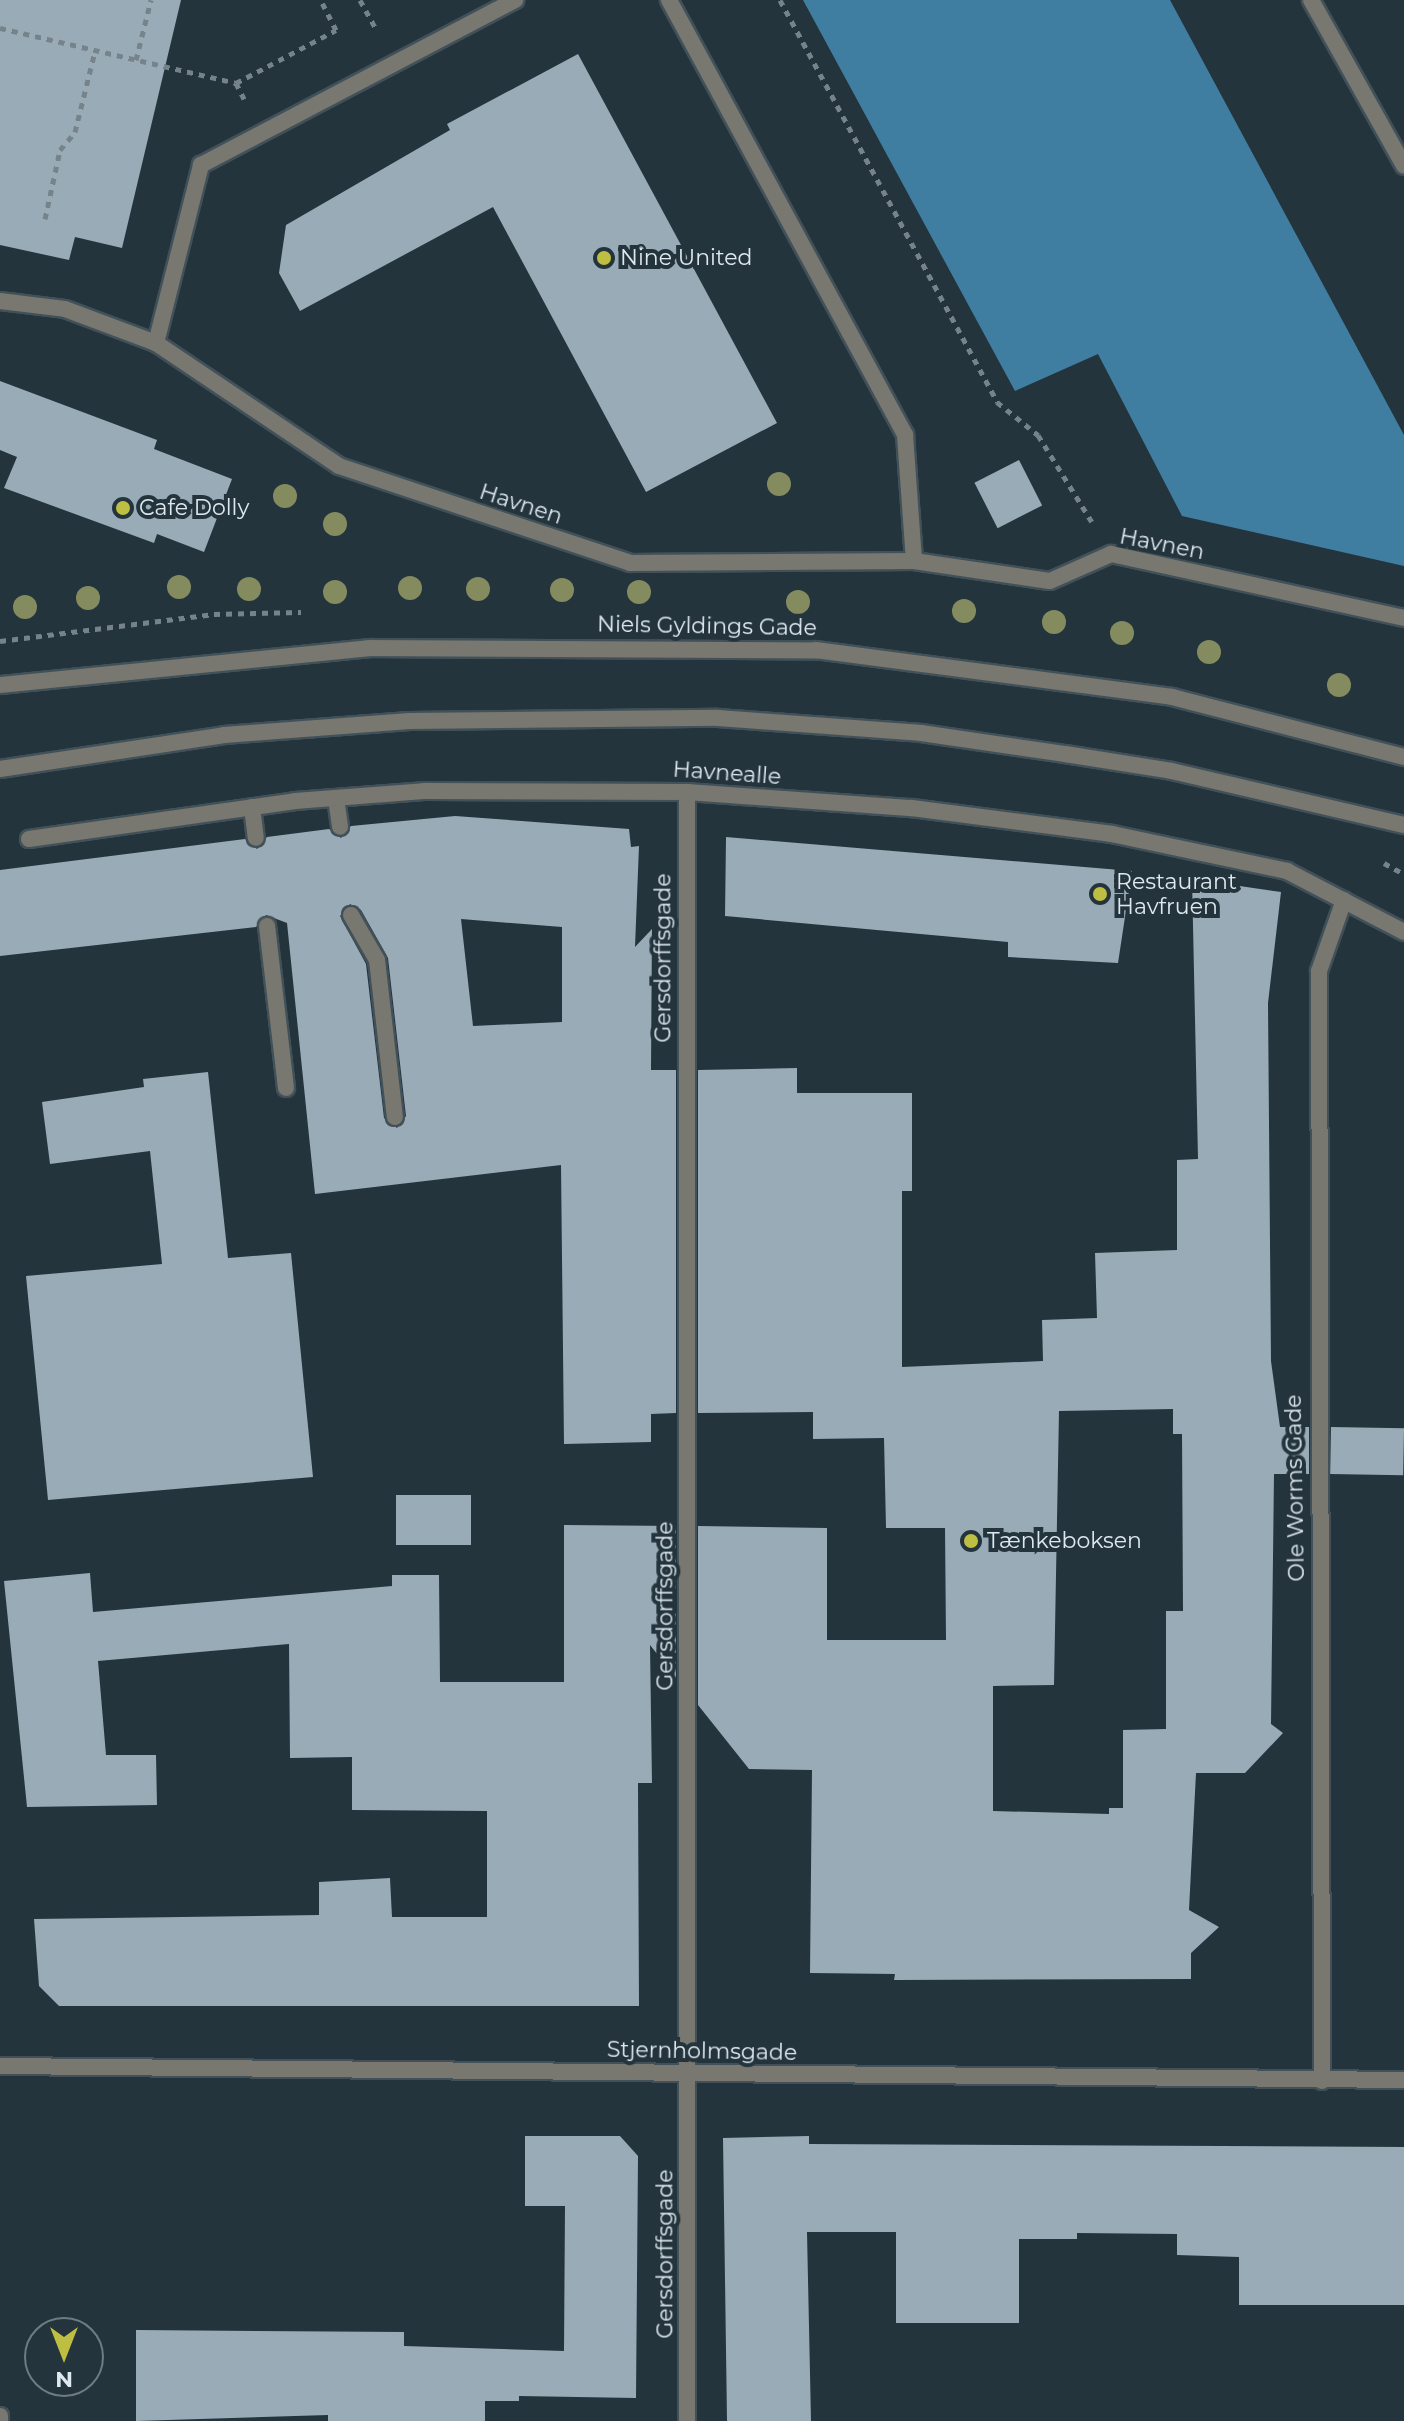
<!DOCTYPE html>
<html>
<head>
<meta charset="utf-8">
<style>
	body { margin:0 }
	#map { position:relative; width:1404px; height:2421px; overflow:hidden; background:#24343d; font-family:Montserrat,sans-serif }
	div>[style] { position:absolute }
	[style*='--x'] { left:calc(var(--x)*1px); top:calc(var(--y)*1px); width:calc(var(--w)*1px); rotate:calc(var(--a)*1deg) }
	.water>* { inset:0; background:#407ea1 }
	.building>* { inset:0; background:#99abb7; transform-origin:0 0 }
	.path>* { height:5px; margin-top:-2.5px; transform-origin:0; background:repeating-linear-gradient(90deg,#76838b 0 6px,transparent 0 12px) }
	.roads { filter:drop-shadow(2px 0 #425159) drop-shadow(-2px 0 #425159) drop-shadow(0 2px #425159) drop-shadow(0 -2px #425159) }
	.service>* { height:16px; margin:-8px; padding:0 8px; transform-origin:8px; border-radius:8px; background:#787870 }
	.minor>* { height:16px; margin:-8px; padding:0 8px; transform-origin:8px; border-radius:8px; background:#787870 }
	.tertiary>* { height:16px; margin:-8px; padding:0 8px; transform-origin:8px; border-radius:8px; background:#787870 }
	.trees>* { width:24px; height:24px; margin:-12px; border-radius:50%; background:#848c5f }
	.dots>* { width:22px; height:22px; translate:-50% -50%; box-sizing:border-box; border:4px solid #24343d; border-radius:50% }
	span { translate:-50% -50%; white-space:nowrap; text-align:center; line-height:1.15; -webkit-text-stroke:8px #24343d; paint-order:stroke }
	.poi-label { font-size:22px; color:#dee8ee }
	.left { translate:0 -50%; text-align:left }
	.street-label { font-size:22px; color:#dee8ee }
	.north { position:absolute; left:24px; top:2317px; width:80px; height:80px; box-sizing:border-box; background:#24343d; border:2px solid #6e7c84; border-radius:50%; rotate:180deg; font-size:22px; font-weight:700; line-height:32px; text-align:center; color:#dee8ee }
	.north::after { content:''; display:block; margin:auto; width:28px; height:36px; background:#bebf42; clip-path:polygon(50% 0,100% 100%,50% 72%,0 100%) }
</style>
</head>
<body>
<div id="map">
	<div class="water">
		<div style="clip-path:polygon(803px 0,1170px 0,1404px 435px,1404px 566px,1182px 516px,1098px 354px,1015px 391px)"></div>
	</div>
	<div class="building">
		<div style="clip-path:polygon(0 0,181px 0,122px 248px,75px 237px,69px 260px,0 245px)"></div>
		<div style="clip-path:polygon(578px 54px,777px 423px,646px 492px,493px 207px,300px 311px,279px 273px,286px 225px,450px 130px,447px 124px)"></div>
		<div style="clip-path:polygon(0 381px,157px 440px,154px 449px,232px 479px,204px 552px,157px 534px,154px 543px,4px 488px,17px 457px,0 450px)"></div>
		<div style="left:1019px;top:460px;width:51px;height:50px;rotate:63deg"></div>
		<div style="clip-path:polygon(evenodd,455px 816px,629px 829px,631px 847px,639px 846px,635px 947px,652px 929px,651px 1070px,676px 1070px,676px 1413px,651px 1414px,651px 1442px,564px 1444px,561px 1165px,315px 1194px,287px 923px,266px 915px,256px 927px,0 956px,0 870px,245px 839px,257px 849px,267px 837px,329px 829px,341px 838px,351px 826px,455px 816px,350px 904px,361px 910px,388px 958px,406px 1116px,397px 1128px,384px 1118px,366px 964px,340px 916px,350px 904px,455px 816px,461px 919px,562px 927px,562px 1022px,473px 1026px,461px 919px)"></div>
		<div style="clip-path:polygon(726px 837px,1132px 871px,1118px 963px,1008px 957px,1008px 942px,725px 916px)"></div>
		<div style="clip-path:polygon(evenodd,1192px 879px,1281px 892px,1268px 1003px,1271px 1361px,1280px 1427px,1309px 1427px,1309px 1474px,1274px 1474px,1271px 1724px,1283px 1733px,1245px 1773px,1196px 1773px,1189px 1910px,1219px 1927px,1191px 1953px,1191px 1979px,894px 1980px,895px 1974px,810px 1973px,812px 1770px,749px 1769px,698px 1705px,698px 1526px,827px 1528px,827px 1640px,946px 1640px,945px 1528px,886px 1528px,884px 1438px,813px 1439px,813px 1412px,698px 1413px,698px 1070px,797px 1068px,797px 1093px,912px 1093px,912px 1191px,902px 1191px,902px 1367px,1043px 1361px,1042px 1320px,1097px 1318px,1095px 1253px,1177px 1250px,1177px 1160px,1198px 1159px,1192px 879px,1173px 1409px,1173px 1434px,1182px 1434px,1183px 1611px,1166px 1611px,1166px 1729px,1123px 1730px,1123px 1808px,1109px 1808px,1109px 1814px,993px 1811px,993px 1686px,1054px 1685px,1059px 1411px,1173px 1409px)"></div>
		<div style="clip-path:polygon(208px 1072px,228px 1258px,291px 1253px,313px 1477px,48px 1500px,26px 1276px,162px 1264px,150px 1151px,50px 1164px,42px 1102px,144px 1087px,143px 1079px)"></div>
		<div style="left:1331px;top:1427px;width:73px;height:47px;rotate:1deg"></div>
		<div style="left:396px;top:1495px;width:75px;height:50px"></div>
		<div style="clip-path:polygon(564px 1525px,676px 1526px,676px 1678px,650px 1645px,652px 1783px,638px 1783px,639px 2006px,59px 2006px,39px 1986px,34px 1919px,319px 1915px,319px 1882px,390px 1878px,392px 1917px,487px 1917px,487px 1811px,352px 1810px,352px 1757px,290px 1758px,289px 1644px,98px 1661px,106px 1755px,156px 1755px,157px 1805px,27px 1807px,4px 1581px,90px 1573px,93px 1612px,392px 1586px,392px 1575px,439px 1575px,440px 1682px,564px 1682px)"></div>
		<div style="clip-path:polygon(525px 2136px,620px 2136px,638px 2156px,636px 2398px,519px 2396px,519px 2401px,485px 2401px,485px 2421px,328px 2421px,328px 2415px,136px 2421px,136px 2330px,404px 2332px,404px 2346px,564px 2351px,565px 2206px,525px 2206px)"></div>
		<div style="clip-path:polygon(809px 2136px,809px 2144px,1404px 2147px,1404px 2305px,1239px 2305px,1239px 2257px,1177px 2255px,1177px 2234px,1077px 2233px,1077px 2239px,1019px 2239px,1019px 2323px,896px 2323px,896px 2232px,807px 2232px,811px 2421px,727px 2421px,723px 2138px)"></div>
	</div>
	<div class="path">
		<div style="--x:360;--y:0;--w:35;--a:61"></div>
		<div style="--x:780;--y:0;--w:457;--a:61.6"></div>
		<div style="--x:997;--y:402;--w:53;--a:38.8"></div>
		<div style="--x:1038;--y:435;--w:102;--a:58.2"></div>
		<div style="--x:0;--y:28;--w:242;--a:13.1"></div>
		<div style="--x:236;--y:83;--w:113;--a:-27.9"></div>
		<div style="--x:336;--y:30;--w:34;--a:-117"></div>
		<div style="--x:136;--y:60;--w:62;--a:-76"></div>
		<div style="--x:236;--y:83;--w:20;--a:63"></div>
		<div style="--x:45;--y:219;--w:71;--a:-77.7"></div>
		<div style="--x:60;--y:150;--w:23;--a:-50"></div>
		<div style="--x:75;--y:132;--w:83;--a:-76.1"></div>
		<div style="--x:0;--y:641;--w:216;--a:-7.2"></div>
		<div style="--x:214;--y:614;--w:87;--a:-1.3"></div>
		<div style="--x:1384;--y:863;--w:23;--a:29"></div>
	</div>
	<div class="roads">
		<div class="service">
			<div style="--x:1311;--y:0;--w:190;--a:60.7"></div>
			<div style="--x:336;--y:798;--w:29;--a:82"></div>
			<div style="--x:252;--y:807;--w:31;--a:83"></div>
			<div style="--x:351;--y:915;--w:52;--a:60"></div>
			<div style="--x:377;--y:960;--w:158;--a:83.5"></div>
			<div style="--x:267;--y:926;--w:163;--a:83.3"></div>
		</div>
		<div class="minor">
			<div style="--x:669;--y:0;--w:495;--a:61.5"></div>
			<div style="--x:905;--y:435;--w:126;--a:85.9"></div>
			<div style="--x:0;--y:301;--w:65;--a:7"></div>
			<div style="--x:65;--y:309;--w:97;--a:20.5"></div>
			<div style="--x:156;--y:343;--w:220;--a:33.9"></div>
			<div style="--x:339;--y:466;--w:307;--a:18.4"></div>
			<div style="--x:630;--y:563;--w:284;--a:-0.4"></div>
			<div style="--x:914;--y:561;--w:137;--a:8.4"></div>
			<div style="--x:1050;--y:581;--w:67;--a:-23.9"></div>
			<div style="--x:1111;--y:554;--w:300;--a:12.3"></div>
			<div style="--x:156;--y:343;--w:184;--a:-75.8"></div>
			<div style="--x:201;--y:165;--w:355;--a:-27.7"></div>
			<div style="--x:29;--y:839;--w:269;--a:-8.1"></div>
			<div style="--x:295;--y:801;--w:129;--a:-4.4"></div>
			<div style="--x:424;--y:791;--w:263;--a:0.2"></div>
			<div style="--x:687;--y:792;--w:226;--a:4.1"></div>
			<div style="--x:912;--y:808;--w:202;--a:7.4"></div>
			<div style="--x:1112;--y:834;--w:179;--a:11.9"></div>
			<div style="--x:1287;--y:871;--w:132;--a:27.5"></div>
			<div style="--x:0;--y:2066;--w:1404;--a:0.57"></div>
			<div style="--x:1322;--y:2081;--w:1110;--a:-90.15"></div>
			<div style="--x:1319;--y:971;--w:75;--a:-70.6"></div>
			<div style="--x:0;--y:2416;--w:5;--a:90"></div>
			<div style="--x:687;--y:2421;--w:1629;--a:-90"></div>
		</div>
		<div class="tertiary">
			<div style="--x:0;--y:685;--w:372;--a:-5.7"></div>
			<div style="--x:370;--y:648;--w:446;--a:0.3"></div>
			<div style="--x:816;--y:650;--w:359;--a:7.5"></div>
			<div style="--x:1172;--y:697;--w:240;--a:14.5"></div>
			<div style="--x:0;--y:769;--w:227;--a:-8.6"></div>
			<div style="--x:224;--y:735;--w:186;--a:-4.3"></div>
			<div style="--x:409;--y:721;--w:309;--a:-0.6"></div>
			<div style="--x:718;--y:718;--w:204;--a:4.2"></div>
			<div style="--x:921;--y:733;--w:146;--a:8.3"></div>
			<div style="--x:1065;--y:754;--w:108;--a:9"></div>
			<div style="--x:1172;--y:771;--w:238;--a:13.1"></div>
		</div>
	</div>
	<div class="trees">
		<div style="left:779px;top:484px"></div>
		<div style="left:285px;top:496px"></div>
		<div style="left:335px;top:524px"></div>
		<div style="left:179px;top:587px"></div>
		<div style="left:410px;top:588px"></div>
		<div style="left:249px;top:589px"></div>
		<div style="left:478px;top:589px"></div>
		<div style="left:562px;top:590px"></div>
		<div style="left:335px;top:592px"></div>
		<div style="left:639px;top:592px"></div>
		<div style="left:88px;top:598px"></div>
		<div style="left:798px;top:602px"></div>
		<div style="left:25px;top:607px"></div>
		<div style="left:964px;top:611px"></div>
		<div style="left:1054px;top:622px"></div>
		<div style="left:1122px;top:633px"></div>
		<div style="left:1209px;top:652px"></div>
		<div style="left:1339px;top:685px"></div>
	</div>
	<div class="dots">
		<div style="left:604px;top:258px;background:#bebf42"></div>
		<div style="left:123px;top:508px;background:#bebf42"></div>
		<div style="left:1100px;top:894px;background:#bebf42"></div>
		<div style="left:971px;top:1541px;background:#bebf42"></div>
	</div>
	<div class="poi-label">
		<span class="left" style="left:620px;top:258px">Nine United</span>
		<span class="left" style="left:139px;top:508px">Cafe Dolly</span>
		<span class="left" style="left:1116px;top:894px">Restaurant<br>Havfruen</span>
		<span class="left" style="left:987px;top:1541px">Tænkeboksen</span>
	</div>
	<div class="street-label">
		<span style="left:521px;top:504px;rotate:18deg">Havnen</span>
		<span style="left:1162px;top:544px;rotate:11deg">Havnen</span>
		<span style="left:707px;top:626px;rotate:1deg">Niels Gyldings Gade</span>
		<span style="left:727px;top:773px;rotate:4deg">Havnealle</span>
		<span style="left:663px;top:958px;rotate:-90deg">Gersdorffsgade</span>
		<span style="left:1295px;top:1488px;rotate:-91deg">Ole Worms Gade</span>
		<span style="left:665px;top:1606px;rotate:-90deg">Gersdorffsgade</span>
		<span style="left:702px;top:2051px;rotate:1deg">Stjernholmsgade</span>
		<span style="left:665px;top:2254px;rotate:-90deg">Gersdorffsgade</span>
	</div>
	<div class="north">N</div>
</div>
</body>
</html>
